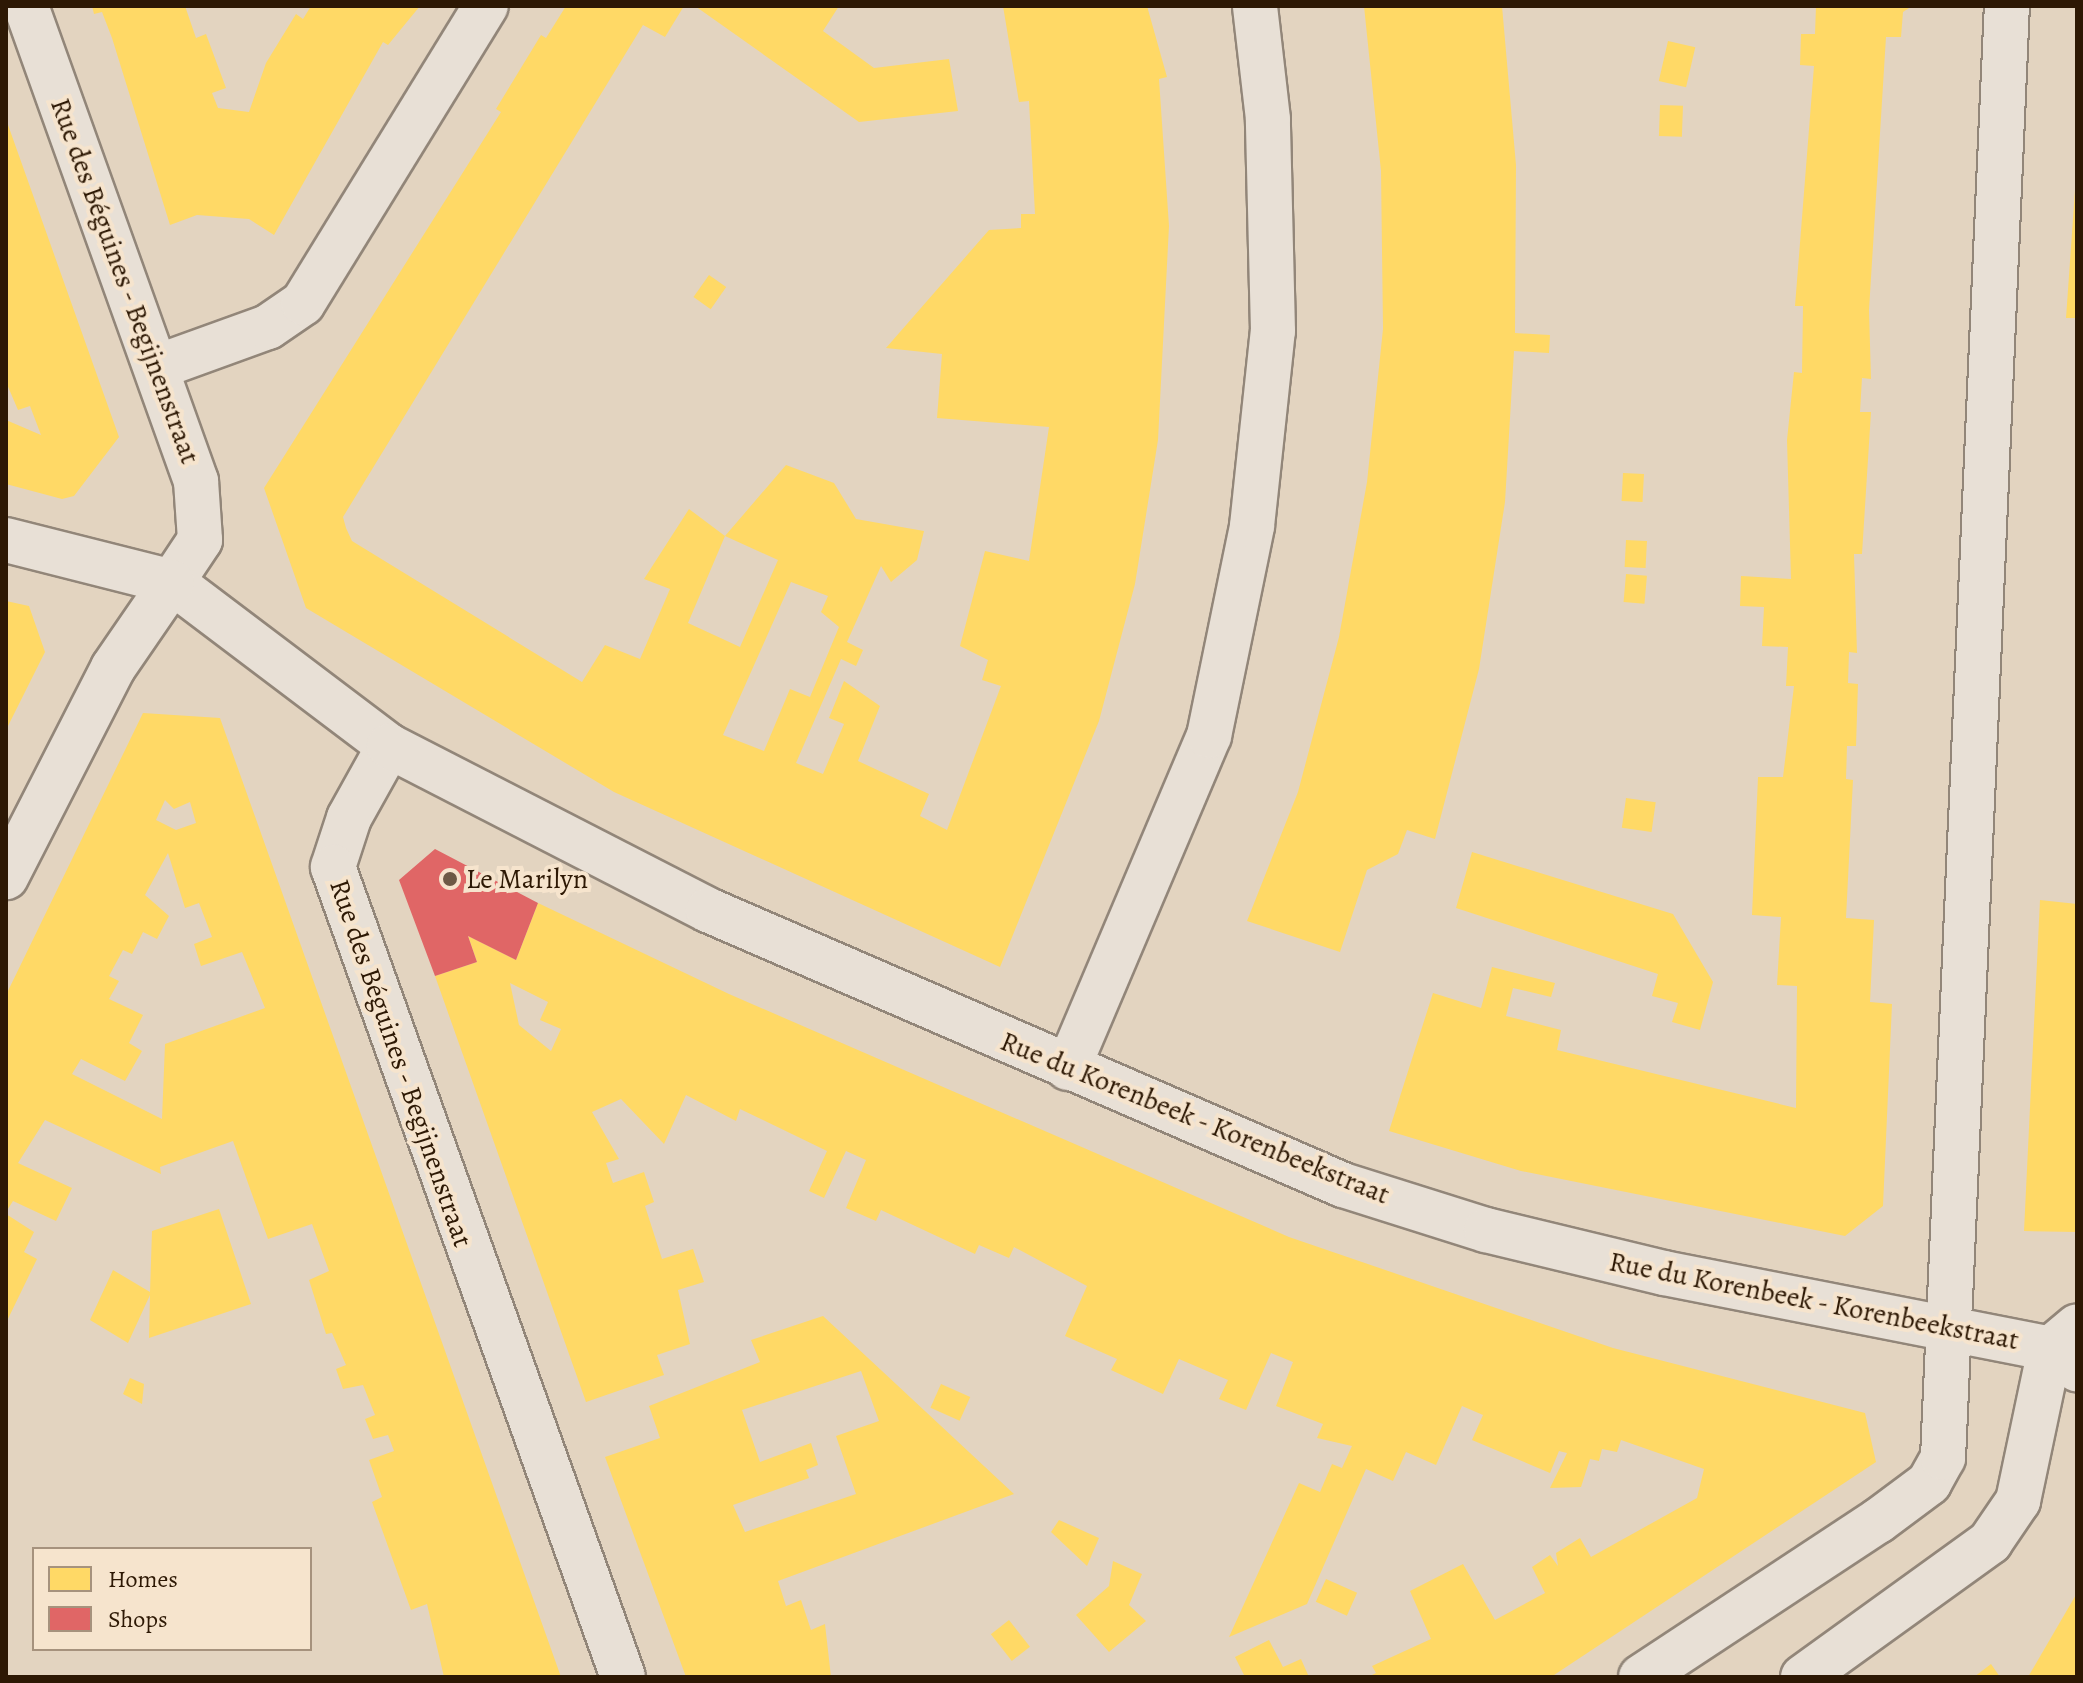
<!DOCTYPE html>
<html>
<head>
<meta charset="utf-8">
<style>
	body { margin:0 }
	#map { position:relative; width:2083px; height:1683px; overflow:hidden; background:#e3d4c0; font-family:Alegreya,serif }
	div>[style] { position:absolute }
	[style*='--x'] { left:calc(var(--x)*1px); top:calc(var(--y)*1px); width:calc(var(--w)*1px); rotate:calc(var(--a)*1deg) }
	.homes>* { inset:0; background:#ffd966; transform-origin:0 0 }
	.shops>* { inset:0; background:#e06666 }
	.roads { filter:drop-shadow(2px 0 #928679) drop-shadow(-2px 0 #928679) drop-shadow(0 2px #928679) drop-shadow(0 -2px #928679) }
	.minor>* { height:44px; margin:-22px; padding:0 22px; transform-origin:22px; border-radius:22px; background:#e8e0d6 }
	.dots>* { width:22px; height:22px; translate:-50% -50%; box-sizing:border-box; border:4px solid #f6e4cd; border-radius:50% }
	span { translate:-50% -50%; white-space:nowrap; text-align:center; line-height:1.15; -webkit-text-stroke:8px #f6e4cd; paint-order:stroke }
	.street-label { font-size:28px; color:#2d1804 }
	.poi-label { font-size:28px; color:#2d1804 }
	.left { translate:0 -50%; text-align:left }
	.frame { position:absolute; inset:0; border:8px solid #2d1804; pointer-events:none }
	.legend { position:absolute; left:32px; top:1547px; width:280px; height:104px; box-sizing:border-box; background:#f6e4cd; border:2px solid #a6927d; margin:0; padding:10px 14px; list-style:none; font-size:24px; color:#2d1804 }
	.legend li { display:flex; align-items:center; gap:16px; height:40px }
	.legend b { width:40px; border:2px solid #a6927d }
</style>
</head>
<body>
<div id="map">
	<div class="homes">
		<div style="clip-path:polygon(92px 6px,185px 6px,196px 38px,206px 34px,226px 88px,212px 93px,218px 108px,249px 112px,266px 63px,296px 14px,303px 19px,311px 6px,420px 6px,388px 45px,383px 42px,274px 235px,249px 219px,197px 215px,170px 225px,112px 38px,102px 12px,94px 14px)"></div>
		<div style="clip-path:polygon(evenodd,566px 6px,684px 6px,665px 37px,643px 25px,343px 517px,346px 528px,352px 541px,582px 682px,605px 645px,640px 659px,670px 589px,644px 579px,689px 509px,725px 536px,688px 623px,740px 647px,778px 560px,725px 536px,786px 465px,834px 483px,856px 519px,924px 531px,917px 560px,891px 582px,881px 566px,847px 642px,863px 650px,856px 666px,841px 659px,796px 763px,823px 774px,844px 724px,829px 718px,844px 681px,880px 706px,858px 761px,929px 794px,920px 816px,947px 830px,1001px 686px,982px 680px,988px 660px,960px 646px,985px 551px,1029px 561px,1049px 427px,937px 418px,942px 354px,886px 348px,989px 230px,1021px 228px,1021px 214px,1035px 214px,1029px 101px,1019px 102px,1003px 6px,1147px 6px,1167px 77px,1159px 79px,1169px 226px,1158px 440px,1135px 584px,1099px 721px,1000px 967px,614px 792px,306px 608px,264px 488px,501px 112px,496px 109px,541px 35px,546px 38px,566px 6px,791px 582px,828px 596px,821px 612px,839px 627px,810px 697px,790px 689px,764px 751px,723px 735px,791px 582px)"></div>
		<div style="clip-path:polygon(695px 6px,839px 6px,823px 31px,874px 68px,949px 59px,958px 111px,859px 122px)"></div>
		<div style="clip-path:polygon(1364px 6px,1502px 6px,1516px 165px,1515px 333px,1550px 335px,1549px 353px,1514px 351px,1505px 502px,1479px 669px,1435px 839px,1407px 830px,1398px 854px,1367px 870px,1340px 952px,1247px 921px,1298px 792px,1339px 637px,1367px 482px,1383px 329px,1381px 171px)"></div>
		<div style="clip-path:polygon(1816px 6px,1912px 6px,1903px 12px,1901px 37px,1886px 37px,1869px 310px,1871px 379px,1862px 378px,1860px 412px,1871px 412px,1862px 554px,1854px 554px,1857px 653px,1849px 652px,1848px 683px,1858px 684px,1856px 746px,1847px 746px,1846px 779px,1853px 780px,1846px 918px,1874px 920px,1870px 1002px,1892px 1004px,1883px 1206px,1845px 1236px,1521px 1171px,1389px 1131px,1433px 993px,1481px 1008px,1492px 967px,1555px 983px,1551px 997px,1513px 988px,1506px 1016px,1561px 1030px,1557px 1050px,1796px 1108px,1797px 986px,1777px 985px,1781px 917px,1752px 915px,1758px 777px,1783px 777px,1794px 686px,1786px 686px,1788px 647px,1762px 646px,1764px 607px,1740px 606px,1741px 576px,1791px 579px,1787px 440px,1794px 372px,1802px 373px,1803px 306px,1795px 306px,1814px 66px,1800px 65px,1801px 34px,1815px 34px)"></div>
		<div style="left:1668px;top:41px;width:28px;height:41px;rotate:13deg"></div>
		<div style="left:1660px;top:105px;width:23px;height:31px;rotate:2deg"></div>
		<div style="clip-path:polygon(7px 122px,119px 437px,74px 496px,62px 499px,6px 484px,6px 420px,41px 435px,30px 406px,18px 410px,6px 382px)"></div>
		<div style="clip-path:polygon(2075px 190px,2077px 190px,2077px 318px,2066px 318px)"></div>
		<div style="left:709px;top:275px;width:21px;height:27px;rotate:35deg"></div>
		<div style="left:1623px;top:473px;width:21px;height:28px;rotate:3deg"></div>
		<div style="left:1626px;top:540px;width:21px;height:27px;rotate:3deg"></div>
		<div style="left:1626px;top:574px;width:21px;height:28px;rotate:5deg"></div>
		<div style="clip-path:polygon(6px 601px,29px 606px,45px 652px,6px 730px)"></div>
		<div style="clip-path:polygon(evenodd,143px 713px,220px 718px,561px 1677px,444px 1677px,427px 1604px,411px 1610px,372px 1502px,382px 1497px,369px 1460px,394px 1451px,388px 1435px,373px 1439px,365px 1419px,375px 1415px,363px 1385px,343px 1389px,336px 1369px,346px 1365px,332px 1333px,326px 1334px,309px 1280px,329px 1271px,312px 1224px,268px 1239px,233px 1141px,160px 1167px,161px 1174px,45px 1120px,18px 1163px,72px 1188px,56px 1221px,13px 1201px,6px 1212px,6px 995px,143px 713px,165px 800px,174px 809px,190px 802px,196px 823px,176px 830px,156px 820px,165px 800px,143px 713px,168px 853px,185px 908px,199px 903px,212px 937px,194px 944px,201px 966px,242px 952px,265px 1008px,165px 1044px,162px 1119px,72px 1074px,81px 1059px,125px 1081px,142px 1051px,129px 1043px,143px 1015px,109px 999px,119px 981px,109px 976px,123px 950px,132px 954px,143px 932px,157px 939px,169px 916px,145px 895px,168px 853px)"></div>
		<div style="left:1626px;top:798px;width:30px;height:30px;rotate:8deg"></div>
		<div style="clip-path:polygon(1472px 852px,1673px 914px,1713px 982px,1700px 1030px,1672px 1022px,1678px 1003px,1652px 996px,1658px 974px,1456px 908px)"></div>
		<div style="clip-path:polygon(2040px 900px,2077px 904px,2077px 1232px,2024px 1231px)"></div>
		<div style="clip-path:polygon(evenodd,538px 903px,729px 994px,1289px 1237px,1613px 1348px,1865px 1413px,1876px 1462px,1551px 1677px,1368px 1677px,1376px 1673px,1372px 1666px,1431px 1639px,1410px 1591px,1463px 1564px,1495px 1620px,1545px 1593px,1532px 1567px,1550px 1555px,1558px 1566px,1556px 1553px,1580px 1538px,1591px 1557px,1697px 1498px,1704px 1469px,1621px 1440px,1617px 1452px,1602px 1449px,1599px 1461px,1590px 1459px,1581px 1487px,1550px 1488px,1567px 1453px,1559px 1451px,1550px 1473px,1472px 1440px,1483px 1415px,1462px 1406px,1436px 1465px,1406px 1452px,1393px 1481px,1366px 1469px,1307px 1604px,1229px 1637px,1299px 1483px,1320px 1492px,1332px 1464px,1342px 1468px,1352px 1446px,1317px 1438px,1323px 1424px,1276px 1406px,1293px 1362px,1271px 1353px,1246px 1410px,1219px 1399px,1228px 1380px,1179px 1359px,1163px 1394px,1111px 1370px,1117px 1359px,1065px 1336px,1087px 1286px,1014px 1247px,1009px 1258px,979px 1245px,975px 1254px,881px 1210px,876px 1221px,846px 1208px,866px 1160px,846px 1151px,824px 1198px,809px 1191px,827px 1151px,740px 1109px,736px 1121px,686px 1095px,664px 1144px,621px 1099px,592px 1112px,619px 1159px,606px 1163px,613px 1183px,644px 1172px,654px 1202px,645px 1206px,662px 1259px,693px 1249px,704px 1282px,678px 1290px,690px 1344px,657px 1355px,664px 1375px,586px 1402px,435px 976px,477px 962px,468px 936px,516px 960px,538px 903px,510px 983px,548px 1002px,540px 1020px,561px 1029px,551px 1051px,519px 1025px,510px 983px)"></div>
		<div style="clip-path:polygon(219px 1209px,251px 1304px,149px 1338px,150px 1295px,128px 1343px,90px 1320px,113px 1270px,150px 1292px,152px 1231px)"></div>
		<div style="clip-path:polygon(6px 1214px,34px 1232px,24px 1252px,37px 1259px,6px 1323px)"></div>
		<div style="clip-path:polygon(evenodd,823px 1316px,1014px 1494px,778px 1581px,786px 1606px,801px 1600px,811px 1630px,825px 1624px,831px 1677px,686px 1677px,605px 1457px,660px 1438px,649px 1406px,760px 1362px,751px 1340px,823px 1316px,861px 1371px,879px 1421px,836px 1436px,856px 1494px,745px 1532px,733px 1505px,809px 1478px,806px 1470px,818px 1465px,811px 1443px,760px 1462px,742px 1410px,861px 1371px)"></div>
		<div style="clip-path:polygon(130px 1378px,144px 1384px,142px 1404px,123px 1394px)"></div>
		<div style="left:941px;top:1384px;width:32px;height:26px;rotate:24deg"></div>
		<div style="clip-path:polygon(1059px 1520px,1099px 1538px,1087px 1566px,1051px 1532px)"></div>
		<div style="clip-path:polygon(1113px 1561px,1142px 1574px,1129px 1605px,1146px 1621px,1109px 1652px,1076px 1615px,1109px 1586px)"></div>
		<div style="left:1326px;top:1579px;width:34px;height:25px;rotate:24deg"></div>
		<div style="clip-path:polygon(2077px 1593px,2077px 1677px,2028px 1677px)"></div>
		<div style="left:1009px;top:1620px;width:34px;height:23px;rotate:52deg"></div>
		<div style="clip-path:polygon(1269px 1640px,1283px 1667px,1301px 1659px,1309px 1677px,1245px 1677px,1235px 1657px)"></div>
		<div style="clip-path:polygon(1991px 1664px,2000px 1677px,1974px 1677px)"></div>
	</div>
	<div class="shops">
		<div style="clip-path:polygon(435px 849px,538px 903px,516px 960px,468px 936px,477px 962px,435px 976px,399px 880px)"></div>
	</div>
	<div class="roads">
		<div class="minor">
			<div style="--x:26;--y:6;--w:505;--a:70.31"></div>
			<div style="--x:196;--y:481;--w:59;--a:86.1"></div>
			<div style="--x:200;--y:540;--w:50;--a:123.7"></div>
			<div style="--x:172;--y:582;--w:272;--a:37.1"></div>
			<div style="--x:389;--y:746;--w:82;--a:119.1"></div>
			<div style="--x:349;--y:818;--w:52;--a:108.1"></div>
			<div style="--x:333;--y:867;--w:860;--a:70.3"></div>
			<div style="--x:160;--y:366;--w:115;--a:-19.9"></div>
			<div style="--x:268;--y:327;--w:42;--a:-34.4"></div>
			<div style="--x:303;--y:303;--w:349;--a:-58.4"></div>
			<div style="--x:6;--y:540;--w:171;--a:14.2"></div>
			<div style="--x:172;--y:582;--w:104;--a:124.5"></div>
			<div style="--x:113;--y:668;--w:235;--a:117.1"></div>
			<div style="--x:389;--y:746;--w:359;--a:27.2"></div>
			<div style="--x:708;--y:910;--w:692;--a:23.42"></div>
			<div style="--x:1343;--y:1185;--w:150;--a:17.5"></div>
			<div style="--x:1486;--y:1230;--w:183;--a:13.6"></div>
			<div style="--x:1664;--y:1273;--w:393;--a:11.1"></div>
			<div style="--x:2050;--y:1349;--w:34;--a:37"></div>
			<div style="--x:1068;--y:1068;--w:361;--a:-67"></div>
			<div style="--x:1209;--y:736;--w:214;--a:-78.4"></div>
			<div style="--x:1252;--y:526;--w:196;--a:-83.9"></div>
			<div style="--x:1273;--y:331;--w:212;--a:-91.4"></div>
			<div style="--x:1268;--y:119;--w:114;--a:-96.6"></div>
			<div style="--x:2050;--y:1349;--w:35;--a:-40"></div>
			<div style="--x:1641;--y:1677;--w:284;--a:-33.4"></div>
			<div style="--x:1878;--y:1521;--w:64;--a:-36.7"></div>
			<div style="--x:1929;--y:1483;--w:29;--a:-61"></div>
			<div style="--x:1943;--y:1458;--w:1453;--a:-87.48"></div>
			<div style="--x:1803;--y:1677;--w:231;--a:-35.8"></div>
			<div style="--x:1990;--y:1542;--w:50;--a:-55.7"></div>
			<div style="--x:2018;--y:1501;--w:155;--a:-78.1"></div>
		</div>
	</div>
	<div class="dots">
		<div style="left:450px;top:879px;background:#6d5a46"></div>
	</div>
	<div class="street-label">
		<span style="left:125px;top:281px;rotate:70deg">Rue des Béguines - Begijnenstraat</span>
		<span style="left:401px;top:1063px;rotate:71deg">Rue des Béguines - Begijnenstraat</span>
		<span style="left:1195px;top:1118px;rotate:22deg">Rue du Korenbeek - Korenbeekstraat</span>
		<span style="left:1814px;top:1301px;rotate:11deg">Rue du Korenbeek - Korenbeekstraat</span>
	</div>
	<div class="poi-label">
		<span class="left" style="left:466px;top:879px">Le Marilyn</span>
	</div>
	<div class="frame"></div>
	<ul class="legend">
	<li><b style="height:22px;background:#ffd966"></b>Homes</li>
	<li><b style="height:22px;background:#e06666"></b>Shops</li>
	</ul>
</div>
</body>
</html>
